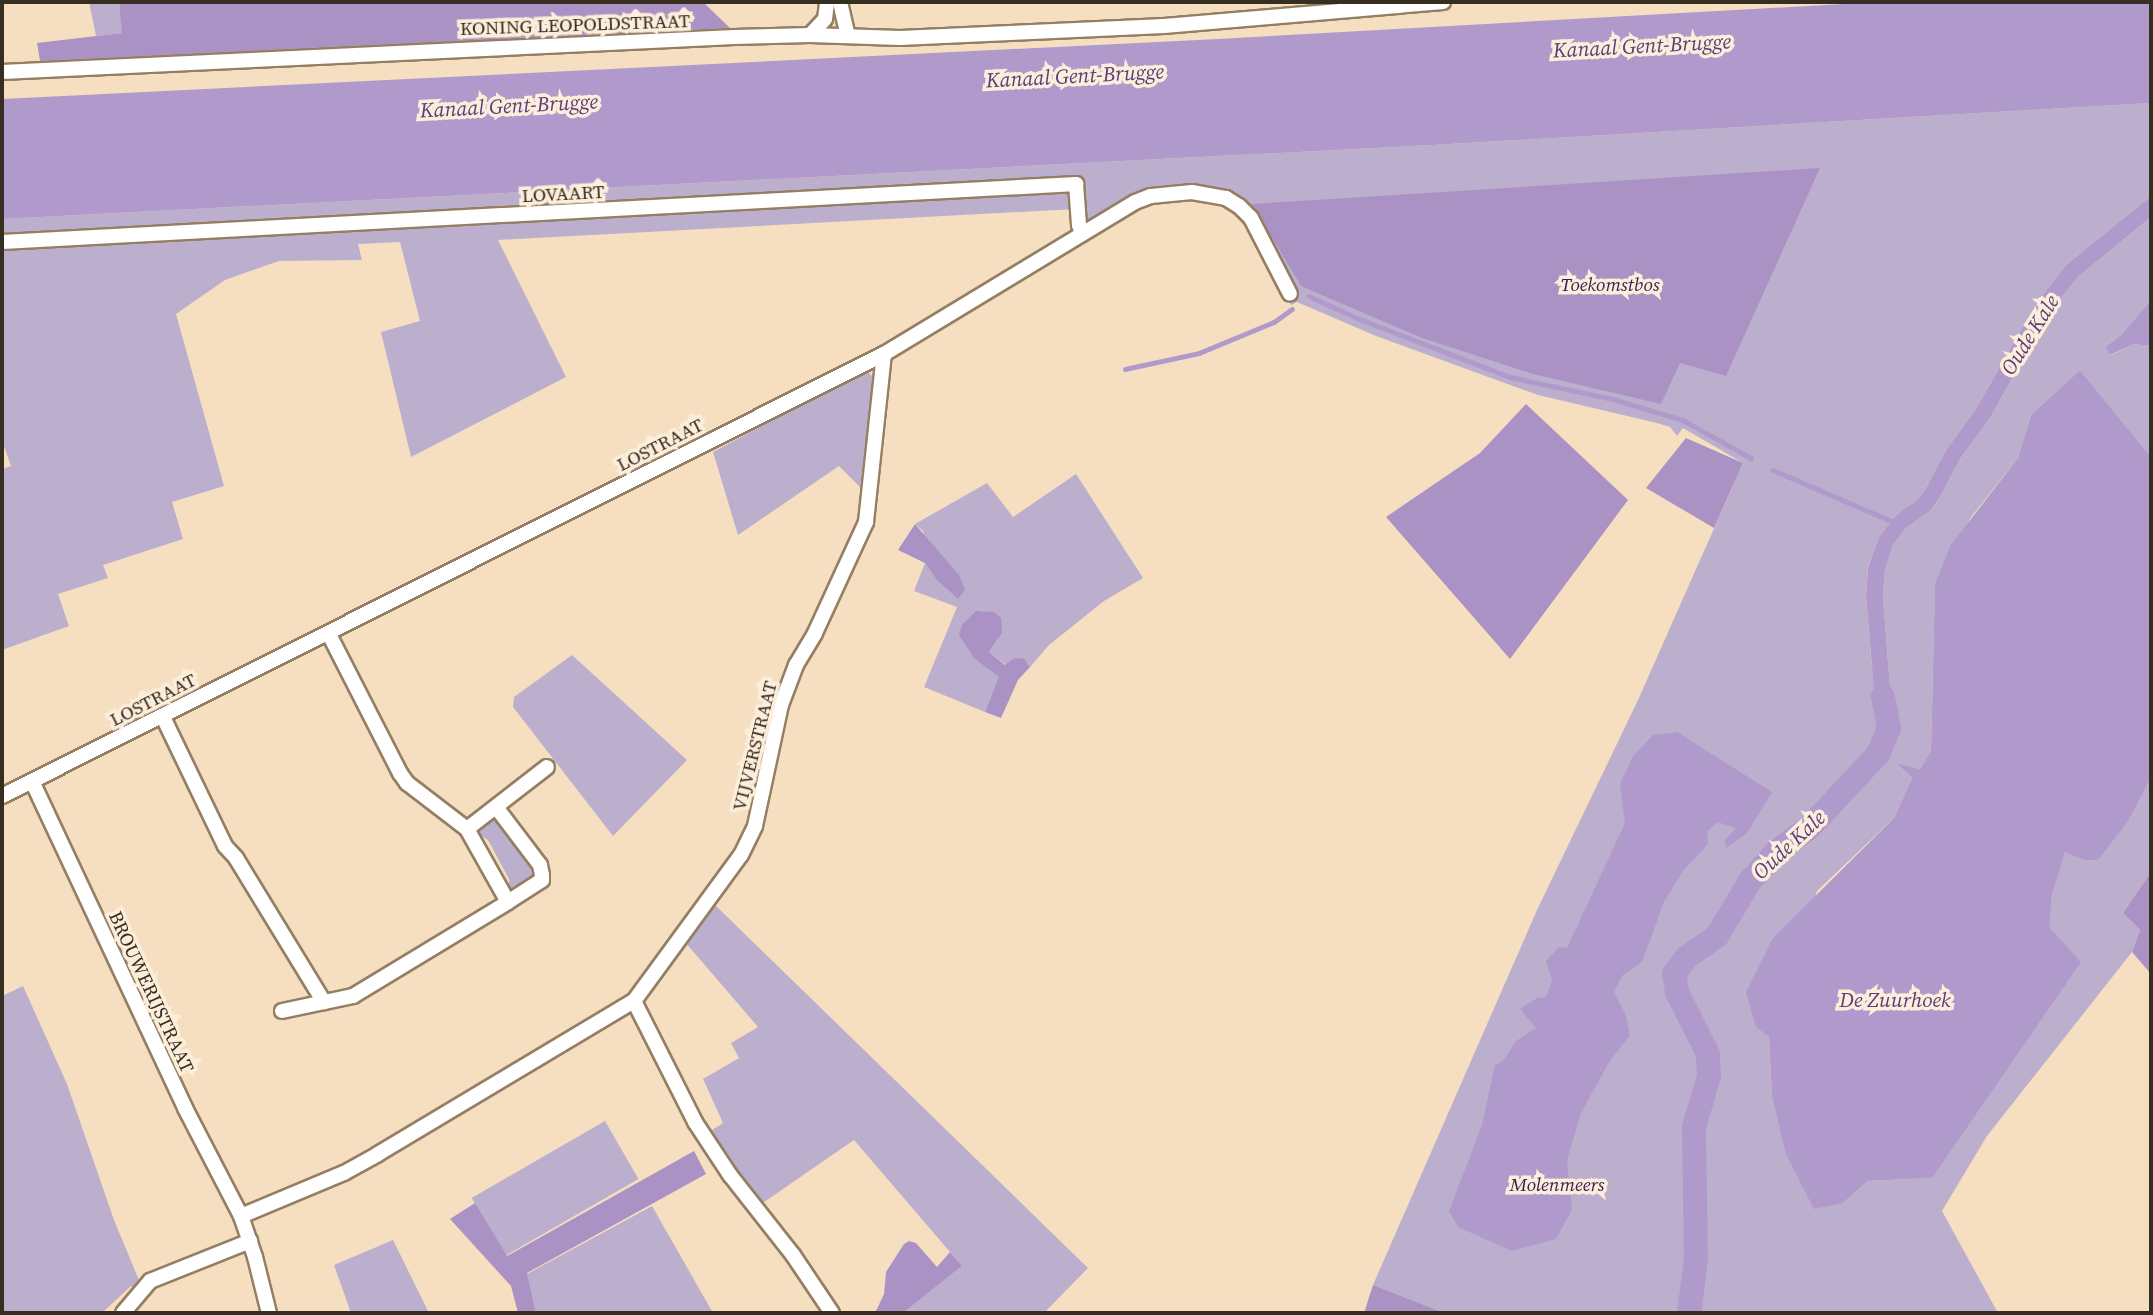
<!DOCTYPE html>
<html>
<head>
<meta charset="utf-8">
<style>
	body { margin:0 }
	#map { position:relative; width:2153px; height:1315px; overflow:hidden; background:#f6dfc1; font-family:"Source Serif 4",serif }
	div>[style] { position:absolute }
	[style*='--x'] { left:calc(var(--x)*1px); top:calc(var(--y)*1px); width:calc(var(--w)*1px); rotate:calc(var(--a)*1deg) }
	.green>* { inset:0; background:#bcafcd; transform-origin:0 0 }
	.forest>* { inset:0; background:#aa93c4 }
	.water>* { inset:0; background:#b09acb }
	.stream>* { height:4.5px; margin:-2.25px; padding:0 2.25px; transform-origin:2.25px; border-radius:2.25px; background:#b09acb }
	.river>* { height:24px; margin:-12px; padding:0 12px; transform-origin:12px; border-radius:12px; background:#b09acb }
	.roads { filter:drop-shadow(2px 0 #947f63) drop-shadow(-2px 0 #947f63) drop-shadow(0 2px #947f63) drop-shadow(0 -2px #947f63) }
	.minor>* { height:14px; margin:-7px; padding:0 7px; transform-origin:7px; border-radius:7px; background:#fff }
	span { translate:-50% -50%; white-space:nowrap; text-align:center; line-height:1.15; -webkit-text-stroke:7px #fceedb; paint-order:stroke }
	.street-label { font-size:19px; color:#372e22 }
	.park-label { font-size:19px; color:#3b1b56; font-style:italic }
	.water-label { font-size:21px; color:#5b3d7b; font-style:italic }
	.frame { position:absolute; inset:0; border:4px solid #372e22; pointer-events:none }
</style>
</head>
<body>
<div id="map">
	<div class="green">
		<div style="clip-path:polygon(89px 2px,119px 2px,123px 33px,96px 36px)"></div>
		<div style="clip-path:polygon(2151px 103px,2151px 196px,2066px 265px,2035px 305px,1976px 409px,1946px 450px,1926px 488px,1918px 499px,1895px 516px,1879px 537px,1868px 566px,1866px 596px,1872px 668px,1889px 727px,1891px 701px,1883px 596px,1885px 570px,1893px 545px,1906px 528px,1930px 511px,1940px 497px,1960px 459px,1990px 418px,2048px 314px,2078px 277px,2151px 217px,2151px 300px,2121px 335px,2105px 347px,2111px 355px,2133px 344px,2151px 346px,2151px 457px,2080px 370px,2031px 415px,2018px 458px,1971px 517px,1935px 584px,1931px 751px,1920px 769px,1898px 765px,1912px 778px,1894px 818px,1817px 891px,1769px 1037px,1772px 1096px,1843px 1203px,1868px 1181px,1932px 1178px,2048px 927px,2052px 896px,2065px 851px,2084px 860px,2129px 820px,2151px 778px,2151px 872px,2123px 913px,2140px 930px,2132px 952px,1987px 1136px,1942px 1211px,1998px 1313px,1696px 1313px,1702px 1262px,1700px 1128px,1687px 1126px,1690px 1267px,1682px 1313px,1445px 1313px,1373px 1285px,1537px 910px,1638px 700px,1743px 463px,1683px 428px,1677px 436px,1670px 427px,1657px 423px,1538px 395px,1376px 336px,1297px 302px,1291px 305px,1287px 298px,1298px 292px,1276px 251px,1260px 225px,1226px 198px,1170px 193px,1082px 233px,1076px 209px,498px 240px,566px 377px,411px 457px,381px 332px,420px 321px,400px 242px,358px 244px,362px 260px,279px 261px,225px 280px,176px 314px,224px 486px,172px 502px,183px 539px,103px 565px,108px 578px,58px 594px,69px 626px,2px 650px,2px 469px,11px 466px,2px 441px,2px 219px,1432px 145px)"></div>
		<div style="clip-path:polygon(869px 373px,874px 378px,864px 491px,839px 466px,738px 535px,713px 452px,860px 374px)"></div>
		<div style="clip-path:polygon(1076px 474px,1143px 578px,1104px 601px,1049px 645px,1030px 667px,1024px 658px,1006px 665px,989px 652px,998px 639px,983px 610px,990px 670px,1000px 677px,985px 712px,924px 687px,957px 607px,914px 591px,925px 563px,936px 579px,923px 531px,915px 524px,987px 483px,1013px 517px)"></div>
		<div style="clip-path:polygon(572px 655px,687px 760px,613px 836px,513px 707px,514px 697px)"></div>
		<div style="clip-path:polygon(497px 819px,537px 869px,537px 878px,516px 890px,509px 887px,509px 879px,488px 840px,477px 833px,478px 827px)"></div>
		<div style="clip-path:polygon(714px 904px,1088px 1268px,1044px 1313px,903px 1313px,962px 1266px,854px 1140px,760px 1205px,709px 1132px,723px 1123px,703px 1079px,739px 1058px,731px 1043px,758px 1027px,685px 942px)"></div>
		<div style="clip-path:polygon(23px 986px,67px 1084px,114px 1220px,141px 1285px,135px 1291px,131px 1286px,102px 1313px,2px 1313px,2px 996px)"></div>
		<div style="left:605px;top:1121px;width:67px;height:154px;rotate:60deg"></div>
		<div style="clip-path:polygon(652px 1206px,713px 1313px,536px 1313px,527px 1274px)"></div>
		<div style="clip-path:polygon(393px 1240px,429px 1313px,351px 1313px,334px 1265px)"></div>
	</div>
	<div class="forest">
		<div style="clip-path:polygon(119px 2px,703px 2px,730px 28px,40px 61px,37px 43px,122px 33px)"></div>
		<div style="clip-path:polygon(1820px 168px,1726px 376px,1680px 363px,1661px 404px,1533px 374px,1422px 338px,1301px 286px,1252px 204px)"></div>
		<div style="clip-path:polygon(1526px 404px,1628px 500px,1510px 659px,1386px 517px,1480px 453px)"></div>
		<div style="clip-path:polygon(1686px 438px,1743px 463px,1714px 528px,1646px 488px)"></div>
		<div style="clip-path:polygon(915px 524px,959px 575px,965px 590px,958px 599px,936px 579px,925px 563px,898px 550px)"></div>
		<div style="clip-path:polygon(976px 611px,994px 612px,1001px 618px,1002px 633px,989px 652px,1005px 665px,1013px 659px,1024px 658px,1030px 667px,1018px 680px,1001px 718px,985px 712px,999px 677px,974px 658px,959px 635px,962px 625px)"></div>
		<div style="clip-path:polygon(2151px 872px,2151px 974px,2132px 952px,2140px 930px,2123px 913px)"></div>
		<div style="clip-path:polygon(694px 1151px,706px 1174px,527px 1273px,536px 1313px,518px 1313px,511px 1286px,450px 1219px,475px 1203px,507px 1256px)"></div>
		<div style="clip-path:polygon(909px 1241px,916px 1243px,937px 1267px,950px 1252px,962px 1266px,903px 1313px,875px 1313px,884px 1294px,886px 1272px,904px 1244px)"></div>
		<div style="clip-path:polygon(1373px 1285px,1445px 1313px,1364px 1313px)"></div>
	</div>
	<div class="water">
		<div style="clip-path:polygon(1879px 2px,2151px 2px,2151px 103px,1432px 145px,2px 219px,2px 99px,1218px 39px)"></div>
		<div style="clip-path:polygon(2151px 196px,2151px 217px,2078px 277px,2048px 314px,1990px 418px,1960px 459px,1940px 497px,1930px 511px,1906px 528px,1893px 545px,1885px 570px,1883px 596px,1891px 701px,1889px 728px,1875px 702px,1866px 596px,1868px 567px,1879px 537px,1895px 516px,1918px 499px,1926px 488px,1946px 450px,1976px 409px,2035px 305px,2066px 265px)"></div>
		<div style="clip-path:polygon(2151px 300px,2151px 346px,2133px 344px,2110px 355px,2105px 347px,2121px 335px)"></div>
		<div style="clip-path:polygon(2080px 370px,2151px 457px,2151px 778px,2129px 820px,2098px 860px,2084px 860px,2065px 852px,2052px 896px,2049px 927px,2081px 962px,1932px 1178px,1868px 1181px,1843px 1203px,1814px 1209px,1786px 1154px,1772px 1096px,1769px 1037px,1756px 1027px,1746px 992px,1773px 938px,1894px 818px,1912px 778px,1897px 764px,1920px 769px,1931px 751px,1935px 584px,1950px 546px,2018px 458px,2031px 415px)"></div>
		<div style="clip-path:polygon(1677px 732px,1772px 792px,1747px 833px,1726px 848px,1725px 840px,1736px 828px,1717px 822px,1707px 832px,1708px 844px,1683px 871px,1664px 902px,1642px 962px,1623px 975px,1614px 992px,1626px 1015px,1630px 1035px,1608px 1064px,1581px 1113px,1567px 1160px,1572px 1210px,1556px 1239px,1512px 1251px,1458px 1227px,1449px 1211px,1482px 1125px,1495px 1065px,1503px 1061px,1516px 1041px,1536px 1028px,1520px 1009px,1537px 998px,1546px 997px,1552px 981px,1546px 961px,1559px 947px,1567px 948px,1625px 823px,1620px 784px,1633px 756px,1653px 735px)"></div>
	</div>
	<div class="stream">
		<div style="--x:1309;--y:296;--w:53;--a:24.6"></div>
		<div style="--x:1357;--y:318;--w:164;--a:21.1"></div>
		<div style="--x:1510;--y:377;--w:105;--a:12.1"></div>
		<div style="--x:1613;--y:399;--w:73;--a:16.7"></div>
		<div style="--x:1683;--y:420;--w:78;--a:29.2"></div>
		<div style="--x:1125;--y:369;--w:76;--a:-12.2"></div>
		<div style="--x:1199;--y:353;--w:81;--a:-22.5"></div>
		<div style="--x:1274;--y:322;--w:22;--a:-36"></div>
		<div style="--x:1773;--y:470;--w:132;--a:23.3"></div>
	</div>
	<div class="river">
		<div style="--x:1689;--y:1313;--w:53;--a:-82.5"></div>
		<div style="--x:1696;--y:1260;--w:133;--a:-90.9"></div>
		<div style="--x:1694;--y:1127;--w:53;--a:-73.6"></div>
		<div style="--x:1709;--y:1076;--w:22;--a:-93"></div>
		<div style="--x:1708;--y:1054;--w:69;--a:-116.6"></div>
		<div style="--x:1677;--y:992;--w:18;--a:-99"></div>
		<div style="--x:1674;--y:974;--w:21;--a:-53"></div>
		<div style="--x:1687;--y:957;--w:37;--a:-35"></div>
		<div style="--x:1717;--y:936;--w:64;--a:-59"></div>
		<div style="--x:1750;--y:881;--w:40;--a:-48"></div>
		<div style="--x:1777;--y:851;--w:39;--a:-36"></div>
		<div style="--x:1809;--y:828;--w:101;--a:-47"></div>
		<div style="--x:1878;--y:754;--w:28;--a:-67"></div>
		<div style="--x:1889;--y:728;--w:32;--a:-101"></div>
	</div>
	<div class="roads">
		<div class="minor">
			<div style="--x:840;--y:2;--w:35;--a:77"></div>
			<div style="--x:810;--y:35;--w:22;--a:-47"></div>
			<div style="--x:825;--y:19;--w:17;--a:-83"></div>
			<div style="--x:2;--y:72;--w:733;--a:-2.74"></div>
			<div style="--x:734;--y:37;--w:76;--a:-1.5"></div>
			<div style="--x:810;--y:35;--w:90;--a:1.9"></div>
			<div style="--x:900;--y:38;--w:264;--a:-2.6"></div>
			<div style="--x:1164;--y:26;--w:280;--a:-4.9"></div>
			<div style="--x:2;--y:242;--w:1076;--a:-3.09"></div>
			<div style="--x:1076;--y:184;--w:41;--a:85.8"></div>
			<div style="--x:1079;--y:225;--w:9;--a:69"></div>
			<div style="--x:163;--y:717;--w:143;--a:64.3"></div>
			<div style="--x:225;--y:846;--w:16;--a:47"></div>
			<div style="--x:236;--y:858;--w:169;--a:58.6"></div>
			<div style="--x:32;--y:781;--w:361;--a:64.9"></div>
			<div style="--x:185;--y:1108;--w:122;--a:62.6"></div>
			<div style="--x:241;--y:1216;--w:43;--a:71.1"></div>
			<div style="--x:255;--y:1257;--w:58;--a:76"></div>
			<div style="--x:2;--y:796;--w:987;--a:-26.62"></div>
			<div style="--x:884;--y:354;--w:293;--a:-31.2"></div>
			<div style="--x:1135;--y:202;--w:17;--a:-21"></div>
			<div style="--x:1151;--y:196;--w:41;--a:-5.6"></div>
			<div style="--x:1192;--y:192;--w:35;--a:10"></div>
			<div style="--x:1226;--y:198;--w:15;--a:32"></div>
			<div style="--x:1239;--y:206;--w:17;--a:45"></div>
			<div style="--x:1251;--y:218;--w:85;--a:62.8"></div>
			<div style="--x:496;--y:807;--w:73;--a:52.8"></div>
			<div style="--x:540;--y:865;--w:10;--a:79"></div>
			<div style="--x:542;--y:875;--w:5;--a:90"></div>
			<div style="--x:542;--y:880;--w:40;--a:147.1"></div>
			<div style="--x:467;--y:829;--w:101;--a:-37.8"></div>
			<div style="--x:634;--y:1001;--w:136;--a:63.2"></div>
			<div style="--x:695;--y:1122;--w:64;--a:56.6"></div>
			<div style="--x:730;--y:1175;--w:102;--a:51.8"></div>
			<div style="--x:793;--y:1255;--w:70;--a:56.1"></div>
			<div style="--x:282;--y:1011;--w:73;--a:-11.9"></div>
			<div style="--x:353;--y:996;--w:181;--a:-31.2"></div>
			<div style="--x:508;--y:902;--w:84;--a:-119.3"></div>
			<div style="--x:467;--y:829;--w:76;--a:-142.5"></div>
			<div style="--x:407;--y:783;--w:12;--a:-125"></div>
			<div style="--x:400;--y:773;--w:156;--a:-117.1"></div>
			<div style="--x:241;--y:1216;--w:112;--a:-22.7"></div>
			<div style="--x:344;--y:1173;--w:39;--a:-29"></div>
			<div style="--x:378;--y:1154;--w:298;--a:-30.9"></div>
			<div style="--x:634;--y:1001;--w:181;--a:-53.8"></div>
			<div style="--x:741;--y:855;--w:32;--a:-64"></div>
			<div style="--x:755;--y:826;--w:124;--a:-77.9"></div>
			<div style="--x:781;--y:705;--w:43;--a:-69.4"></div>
			<div style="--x:796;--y:665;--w:37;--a:-59"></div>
			<div style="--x:815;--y:633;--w:122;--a:-65.3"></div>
			<div style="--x:866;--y:522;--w:169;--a:-83.9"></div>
			<div style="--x:123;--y:1313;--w:42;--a:-49.8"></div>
			<div style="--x:150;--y:1281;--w:108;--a:-21.8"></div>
		</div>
	</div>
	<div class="street-label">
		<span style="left:575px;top:25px;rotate:-2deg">KONING LEOPOLDSTRAAT</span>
		<span style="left:563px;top:194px;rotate:-3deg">LOVAART</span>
		<span style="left:660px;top:445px;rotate:-27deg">LOSTRAAT</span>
		<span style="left:153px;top:700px;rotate:-27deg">LOSTRAAT</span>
		<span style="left:755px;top:746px;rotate:-76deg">VIJVERSTRAAT</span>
		<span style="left:151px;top:992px;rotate:65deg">BROUWERIJSTRAAT</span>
	</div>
	<div class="park-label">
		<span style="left:1610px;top:285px">Toekomstbos</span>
		<span style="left:1557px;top:1185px">Molenmeers</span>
	</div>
	<div class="water-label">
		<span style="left:1642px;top:46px;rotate:-3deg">Kanaal Gent-Brugge</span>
		<span style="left:1075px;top:76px;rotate:-3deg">Kanaal Gent-Brugge</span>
		<span style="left:509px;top:106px;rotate:-3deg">Kanaal Gent-Brugge</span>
		<span style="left:2030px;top:335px;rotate:-58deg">Oude Kale</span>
		<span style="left:1789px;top:845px;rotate:-43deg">Oude Kale</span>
		<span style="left:1895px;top:1000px">De Zuurhoek</span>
	</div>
	<div class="frame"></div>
</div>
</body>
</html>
